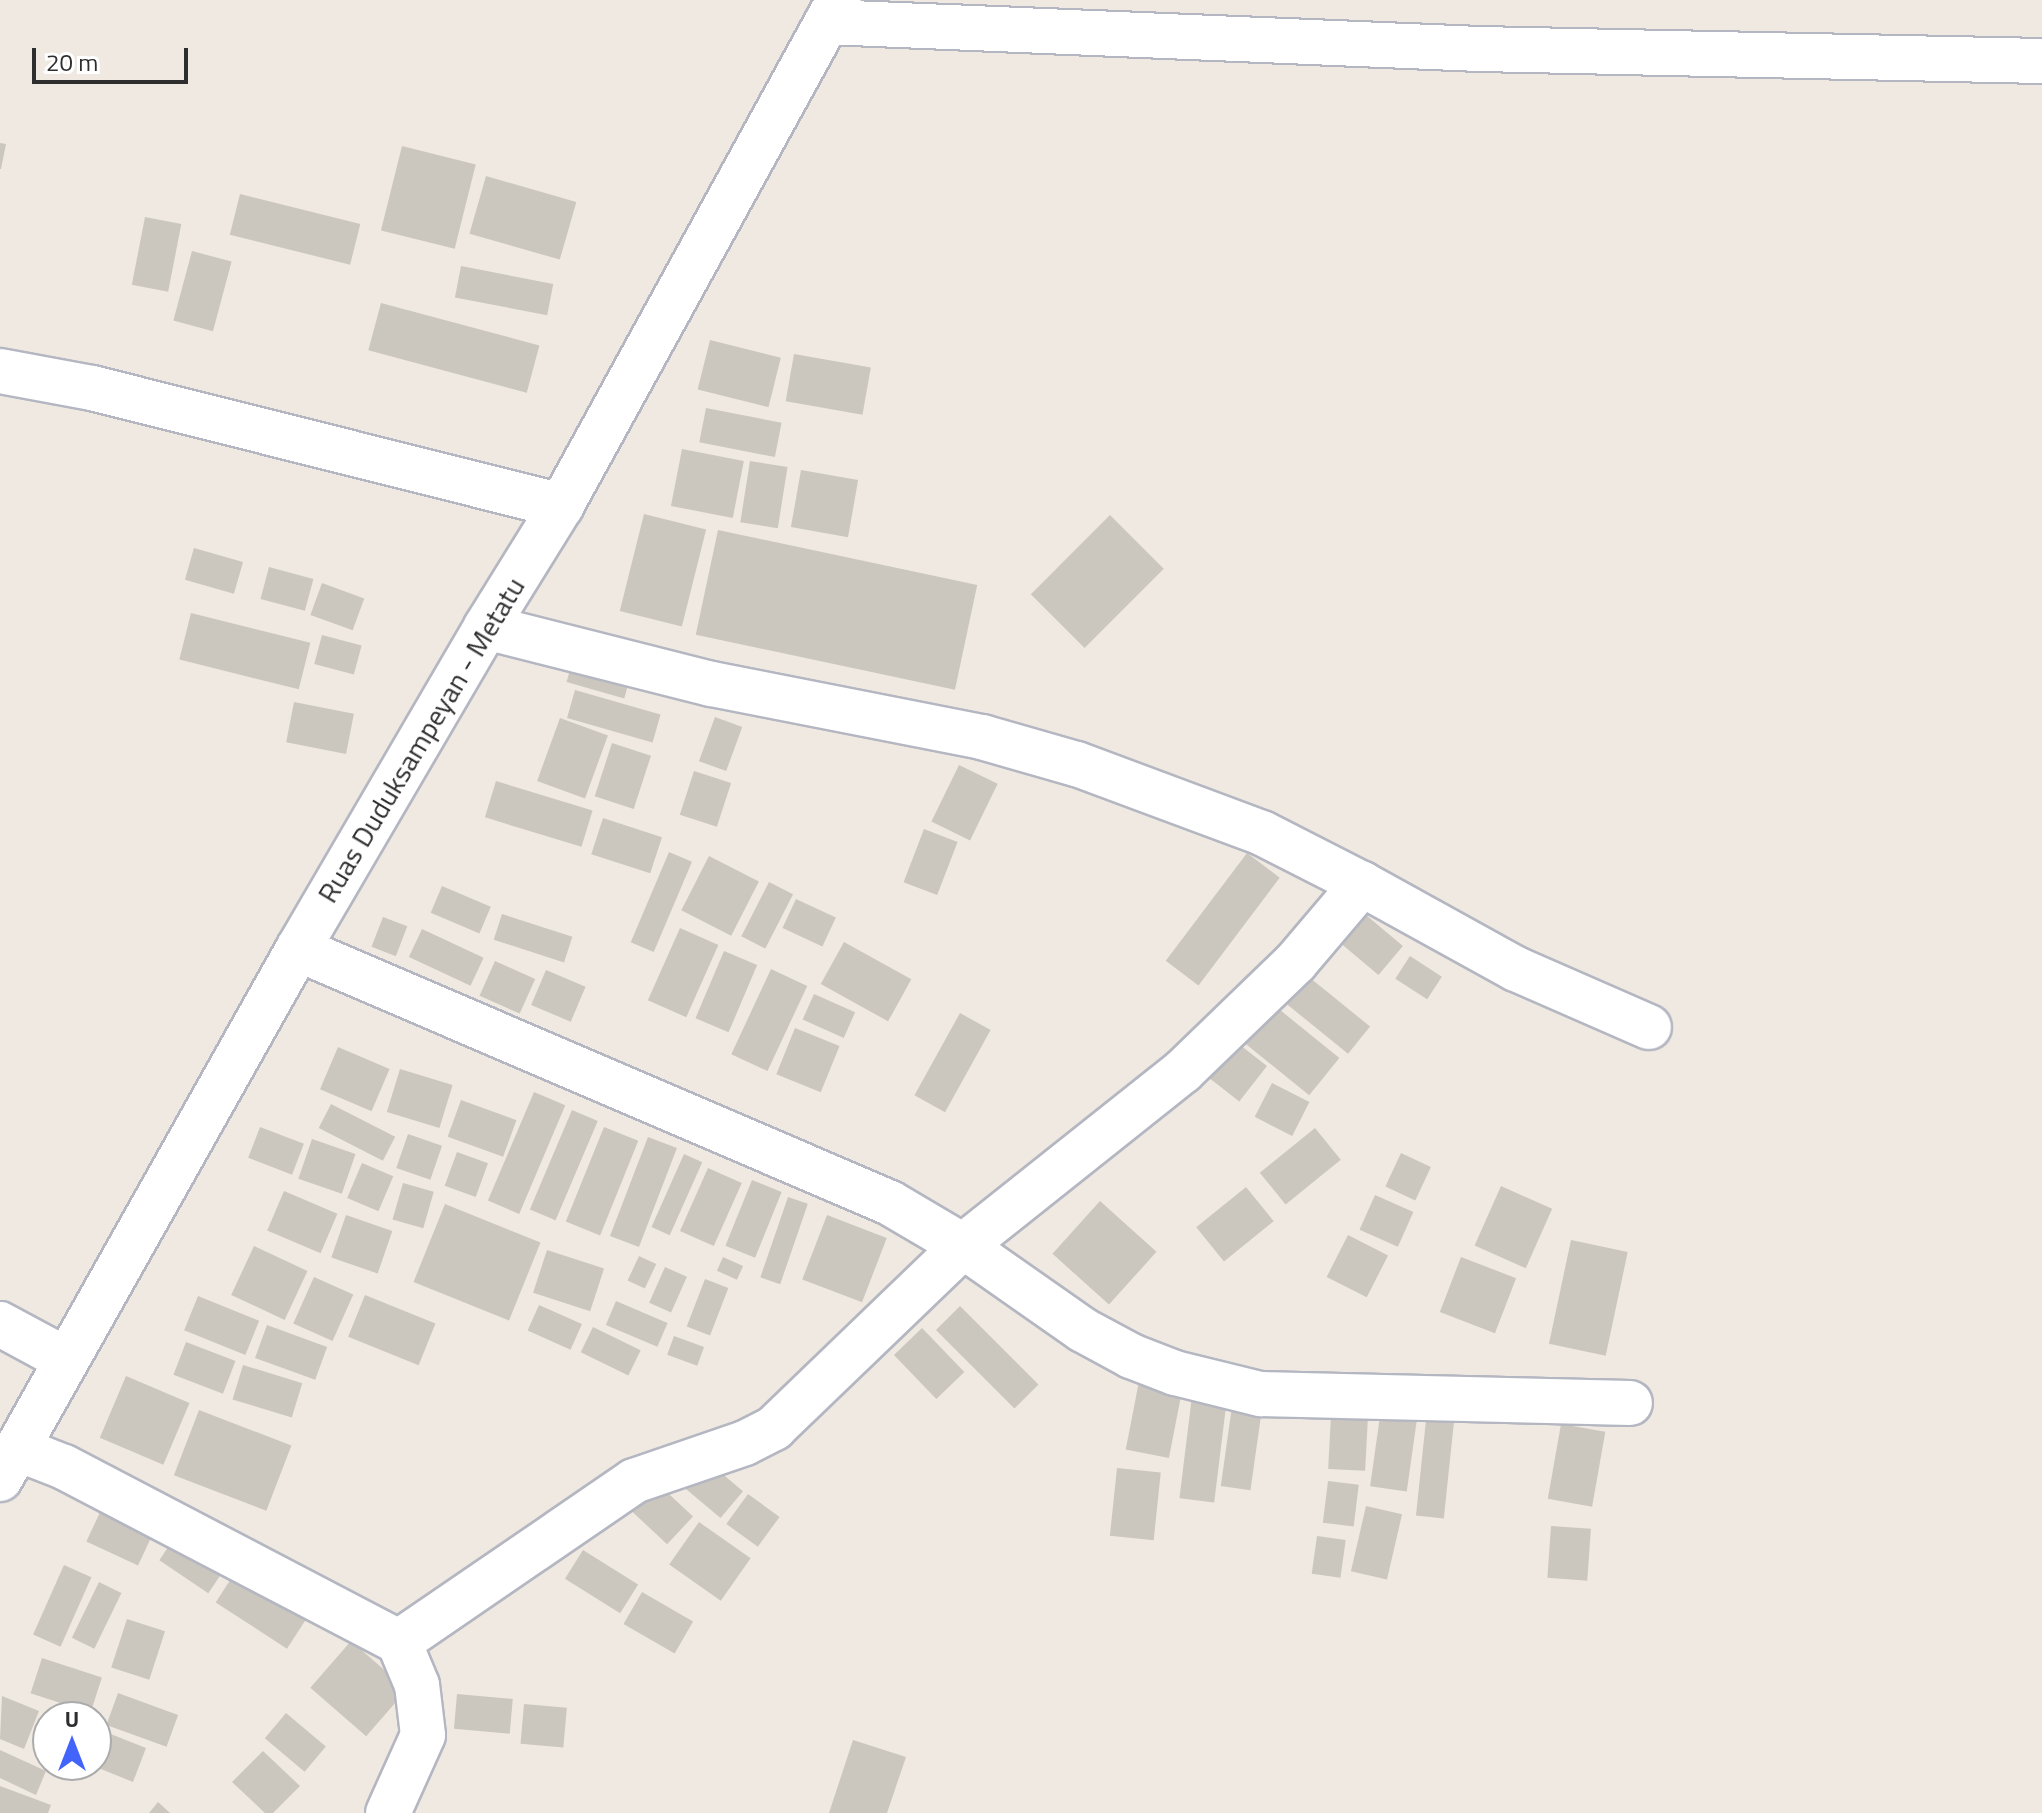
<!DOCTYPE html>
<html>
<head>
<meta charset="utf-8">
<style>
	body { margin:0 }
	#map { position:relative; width:2042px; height:1813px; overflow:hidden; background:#efe9e1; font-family:"Titillium Web",sans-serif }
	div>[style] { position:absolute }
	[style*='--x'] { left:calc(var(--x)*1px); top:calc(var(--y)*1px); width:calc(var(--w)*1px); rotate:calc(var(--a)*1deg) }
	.building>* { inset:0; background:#cbc7bf; transform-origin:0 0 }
	.roads { filter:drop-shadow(2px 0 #b4b7c1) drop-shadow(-2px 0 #b4b7c1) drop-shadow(0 2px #b4b7c1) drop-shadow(0 -2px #b4b7c1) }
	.street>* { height:44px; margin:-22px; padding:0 22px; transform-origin:22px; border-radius:22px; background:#fff }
	.secondary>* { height:44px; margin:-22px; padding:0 22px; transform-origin:22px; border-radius:22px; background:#fff }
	span { translate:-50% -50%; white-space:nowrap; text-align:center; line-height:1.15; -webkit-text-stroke:7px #fff; paint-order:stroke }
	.street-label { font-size:28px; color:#2e2e2e }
	.north { position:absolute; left:32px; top:1701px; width:80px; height:80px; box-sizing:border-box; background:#fff; border:2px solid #ababab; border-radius:50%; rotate:0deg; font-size:22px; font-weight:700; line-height:32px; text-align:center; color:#2e2e2e }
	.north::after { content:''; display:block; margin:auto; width:28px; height:36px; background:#4264fb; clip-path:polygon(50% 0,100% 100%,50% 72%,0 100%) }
	.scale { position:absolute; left:32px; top:48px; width:156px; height:36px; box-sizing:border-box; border:4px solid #2e2e2e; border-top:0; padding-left:10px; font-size:24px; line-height:28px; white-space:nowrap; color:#2e2e2e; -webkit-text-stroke:6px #fff; paint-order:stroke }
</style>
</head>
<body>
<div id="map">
	<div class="building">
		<div style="clip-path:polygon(0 143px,6px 144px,1px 169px,0 169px)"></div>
		<div style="left:402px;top:146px;width:76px;height:87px;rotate:14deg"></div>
		<div style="left:486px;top:176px;width:94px;height:60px;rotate:16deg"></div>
		<div style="left:240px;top:194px;width:124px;height:42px;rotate:14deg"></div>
		<div style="left:145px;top:217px;width:37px;height:69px;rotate:11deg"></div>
		<div style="left:192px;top:251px;width:41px;height:72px;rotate:15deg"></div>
		<div style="left:461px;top:266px;width:94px;height:32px;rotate:11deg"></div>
		<div style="left:381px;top:303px;width:164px;height:49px;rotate:15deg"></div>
		<div style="left:710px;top:340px;width:73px;height:51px;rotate:14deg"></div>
		<div style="left:794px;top:354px;width:78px;height:48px;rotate:10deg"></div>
		<div style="left:706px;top:408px;width:77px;height:35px;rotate:11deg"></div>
		<div style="left:682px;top:449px;width:63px;height:58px;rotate:11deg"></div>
		<div style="left:750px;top:461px;width:38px;height:62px;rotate:9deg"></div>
		<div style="left:801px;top:470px;width:58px;height:58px;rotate:10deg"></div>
		<div style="left:644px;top:514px;width:64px;height:100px;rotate:14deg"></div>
		<div style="left:1110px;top:515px;width:76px;height:112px;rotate:45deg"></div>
		<div style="left:718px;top:530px;width:265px;height:107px;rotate:12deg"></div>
		<div style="left:194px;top:548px;width:51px;height:33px;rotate:16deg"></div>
		<div style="left:269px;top:567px;width:46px;height:33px;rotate:15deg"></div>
		<div style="left:322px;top:583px;width:45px;height:34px;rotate:20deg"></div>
		<div style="left:191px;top:613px;width:123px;height:48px;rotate:14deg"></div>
		<div style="left:322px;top:635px;width:41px;height:30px;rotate:15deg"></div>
		<div style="left:574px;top:656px;width:60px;height:27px;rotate:16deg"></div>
		<div style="left:575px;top:690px;width:89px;height:29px;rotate:16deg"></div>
		<div style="left:294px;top:702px;width:61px;height:41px;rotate:11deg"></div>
		<div style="left:715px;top:717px;width:29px;height:47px;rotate:20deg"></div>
		<div style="left:560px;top:718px;width:51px;height:67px;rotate:20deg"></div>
		<div style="left:612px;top:743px;width:41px;height:56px;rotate:18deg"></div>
		<div style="left:959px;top:765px;width:43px;height:63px;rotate:26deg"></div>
		<div style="left:694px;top:771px;width:39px;height:46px;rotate:18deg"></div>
		<div style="left:496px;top:781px;width:101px;height:38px;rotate:17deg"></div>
		<div style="left:603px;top:818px;width:62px;height:38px;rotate:18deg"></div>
		<div style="left:924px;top:829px;width:36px;height:57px;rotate:21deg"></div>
		<div style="left:669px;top:852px;width:25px;height:98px;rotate:23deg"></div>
		<div style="left:1247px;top:853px;width:41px;height:135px;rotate:37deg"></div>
		<div style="left:709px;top:856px;width:56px;height:61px;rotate:27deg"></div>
		<div style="left:769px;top:882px;width:27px;height:61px;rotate:27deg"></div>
		<div style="left:442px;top:886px;width:53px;height:29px;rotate:23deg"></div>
		<div style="left:796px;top:899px;width:44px;height:32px;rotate:25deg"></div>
		<div style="left:1360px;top:910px;width:56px;height:38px;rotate:40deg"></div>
		<div style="left:502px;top:914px;width:74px;height:27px;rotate:18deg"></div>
		<div style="left:383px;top:917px;width:26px;height:32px;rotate:21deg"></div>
		<div style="left:680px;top:928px;width:42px;height:79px;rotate:24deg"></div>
		<div style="left:422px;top:929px;width:68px;height:31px;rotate:25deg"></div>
		<div style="left:844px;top:942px;width:77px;height:48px;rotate:29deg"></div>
		<div style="left:724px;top:951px;width:36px;height:73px;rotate:23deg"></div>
		<div style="left:1410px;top:956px;width:38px;height:27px;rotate:33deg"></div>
		<div style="left:495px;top:961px;width:44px;height:38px;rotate:24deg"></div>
		<div style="left:771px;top:969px;width:40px;height:94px;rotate:25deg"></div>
		<div style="left:546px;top:970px;width:43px;height:38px;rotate:23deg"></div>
		<div style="left:1304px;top:973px;width:85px;height:35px;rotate:39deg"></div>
		<div style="left:814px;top:994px;width:45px;height:28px;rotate:24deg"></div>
		<div style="left:1264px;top:997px;width:97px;height:48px;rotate:39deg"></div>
		<div style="left:960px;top:1013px;width:35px;height:94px;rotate:29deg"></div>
		<div style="left:795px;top:1028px;width:48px;height:50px;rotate:22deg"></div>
		<div style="left:1226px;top:1034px;width:52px;height:45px;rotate:38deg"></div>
		<div style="left:338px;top:1047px;width:56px;height:46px;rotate:23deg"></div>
		<div style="left:400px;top:1069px;width:55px;height:45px;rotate:17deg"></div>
		<div style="left:1272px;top:1083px;width:42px;height:38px;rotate:27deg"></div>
		<div style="left:534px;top:1092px;width:34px;height:118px;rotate:23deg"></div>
		<div style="left:461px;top:1100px;width:59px;height:39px;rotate:20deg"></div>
		<div style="left:331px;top:1104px;width:72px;height:27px;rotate:27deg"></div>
		<div style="left:572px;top:1110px;width:28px;height:108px;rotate:23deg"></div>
		<div style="left:260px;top:1127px;width:47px;height:33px;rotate:21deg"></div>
		<div style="left:604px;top:1127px;width:37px;height:102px;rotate:22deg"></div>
		<div style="left:1315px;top:1128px;width:41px;height:71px;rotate:51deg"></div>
		<div style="left:408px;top:1134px;width:36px;height:36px;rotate:19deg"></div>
		<div style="left:648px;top:1137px;width:31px;height:106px;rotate:21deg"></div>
		<div style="left:312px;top:1139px;width:46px;height:42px;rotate:19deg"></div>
		<div style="left:457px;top:1152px;width:33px;height:36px;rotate:20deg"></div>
		<div style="left:1401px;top:1153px;width:33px;height:37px;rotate:25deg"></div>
		<div style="left:684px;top:1154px;width:20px;height:80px;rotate:24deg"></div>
		<div style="left:362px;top:1163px;width:34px;height:38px;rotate:23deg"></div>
		<div style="left:708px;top:1168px;width:37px;height:69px;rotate:24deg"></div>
		<div style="left:752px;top:1180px;width:32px;height:71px;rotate:22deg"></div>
		<div style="left:403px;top:1183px;width:32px;height:38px;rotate:16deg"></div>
		<div style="left:1501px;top:1186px;width:56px;height:65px;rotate:24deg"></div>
		<div style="left:1246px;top:1187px;width:44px;height:64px;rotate:51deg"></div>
		<div style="left:284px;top:1191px;width:58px;height:43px;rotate:23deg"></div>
		<div style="left:1375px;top:1195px;width:42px;height:38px;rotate:24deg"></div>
		<div style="left:788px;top:1197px;width:21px;height:85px;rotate:19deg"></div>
		<div style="left:1100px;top:1201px;width:76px;height:71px;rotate:42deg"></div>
		<div style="left:445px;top:1204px;width:103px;height:84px;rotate:22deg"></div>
		<div style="left:346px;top:1215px;width:49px;height:45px;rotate:19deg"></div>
		<div style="left:827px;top:1215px;width:64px;height:69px;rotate:21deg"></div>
		<div style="left:1348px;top:1235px;width:45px;height:47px;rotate:27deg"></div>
		<div style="left:1571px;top:1240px;width:58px;height:106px;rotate:12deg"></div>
		<div style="left:254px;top:1246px;width:59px;height:54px;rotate:25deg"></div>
		<div style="left:547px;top:1250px;width:60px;height:45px;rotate:18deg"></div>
		<div style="left:639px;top:1256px;width:19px;height:27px;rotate:25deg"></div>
		<div style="left:723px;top:1257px;width:22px;height:15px;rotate:24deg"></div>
		<div style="left:1461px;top:1257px;width:59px;height:59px;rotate:21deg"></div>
		<div style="left:665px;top:1267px;width:24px;height:39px;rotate:24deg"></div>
		<div style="left:314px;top:1277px;width:43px;height:51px;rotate:24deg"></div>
		<div style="left:705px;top:1279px;width:25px;height:51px;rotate:21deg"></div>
		<div style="left:365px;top:1295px;width:76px;height:45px;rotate:22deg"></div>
		<div style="left:198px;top:1296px;width:66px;height:37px;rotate:22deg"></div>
		<div style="left:616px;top:1301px;width:56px;height:26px;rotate:23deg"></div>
		<div style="left:539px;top:1305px;width:47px;height:28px;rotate:24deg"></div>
		<div style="left:960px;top:1306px;width:111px;height:34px;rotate:45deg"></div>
		<div style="left:267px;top:1325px;width:64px;height:35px;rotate:20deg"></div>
		<div style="left:593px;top:1327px;width:53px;height:28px;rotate:26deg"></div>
		<div style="left:922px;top:1328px;width:61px;height:39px;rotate:46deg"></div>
		<div style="left:674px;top:1336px;width:32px;height:20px;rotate:20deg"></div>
		<div style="left:186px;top:1342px;width:53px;height:35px;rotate:21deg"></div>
		<div style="left:243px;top:1365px;width:62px;height:36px;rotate:17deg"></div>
		<div style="left:1141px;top:1371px;width:44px;height:80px;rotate:11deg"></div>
		<div style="left:126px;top:1376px;width:69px;height:67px;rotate:23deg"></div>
		<div style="left:1234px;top:1392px;width:30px;height:95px;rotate:8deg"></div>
		<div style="left:1192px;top:1396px;width:35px;height:103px;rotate:7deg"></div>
		<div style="left:199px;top:1410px;width:99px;height:70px;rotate:21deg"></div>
		<div style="left:1331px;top:1415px;width:37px;height:54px;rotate:3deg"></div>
		<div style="left:1380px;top:1416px;width:37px;height:71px;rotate:8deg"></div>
		<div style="left:1426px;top:1420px;width:28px;height:96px;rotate:6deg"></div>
		<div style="left:1561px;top:1424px;width:45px;height:76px;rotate:10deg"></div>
		<div style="left:707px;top:1461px;width:47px;height:35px;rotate:40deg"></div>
		<div style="left:1117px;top:1468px;width:44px;height:68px;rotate:6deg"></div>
		<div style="left:655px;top:1481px;width:52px;height:38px;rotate:43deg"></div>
		<div style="left:1328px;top:1481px;width:31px;height:42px;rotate:7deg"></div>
		<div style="left:748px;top:1494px;width:39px;height:37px;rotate:36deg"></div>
		<div style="left:1366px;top:1506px;width:37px;height:67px;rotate:13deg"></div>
		<div style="left:102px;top:1508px;width:57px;height:37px;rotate:25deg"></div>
		<div style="left:699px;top:1522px;width:63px;height:52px;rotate:35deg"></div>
		<div style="left:1551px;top:1526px;width:40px;height:52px;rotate:4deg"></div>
		<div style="left:1317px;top:1536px;width:29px;height:38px;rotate:8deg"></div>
		<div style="left:175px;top:1537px;width:59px;height:28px;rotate:34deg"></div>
		<div style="left:583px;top:1550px;width:65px;height:34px;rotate:32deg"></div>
		<div style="left:64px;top:1565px;width:30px;height:76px;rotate:24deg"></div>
		<div style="left:238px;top:1568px;width:85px;height:41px;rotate:33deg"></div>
		<div style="left:99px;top:1582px;width:25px;height:62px;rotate:26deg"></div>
		<div style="left:642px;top:1592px;width:59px;height:37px;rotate:30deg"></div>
		<div style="left:127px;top:1619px;width:40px;height:51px;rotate:18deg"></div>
		<div style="left:351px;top:1641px;width:74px;height:62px;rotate:41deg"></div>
		<div style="left:42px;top:1658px;width:63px;height:37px;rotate:18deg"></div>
		<div style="left:118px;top:1693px;width:64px;height:34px;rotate:20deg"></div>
		<div style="left:457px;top:1694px;width:56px;height:35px;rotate:5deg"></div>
		<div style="clip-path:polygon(2px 1696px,39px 1711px,24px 1749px,0 1739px)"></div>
		<div style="left:524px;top:1704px;width:43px;height:40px;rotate:5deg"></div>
		<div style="left:286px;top:1713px;width:52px;height:33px;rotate:40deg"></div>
		<div style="clip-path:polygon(98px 1729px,146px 1748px,133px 1782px,96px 1767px)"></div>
		<div style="clip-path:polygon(48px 1730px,48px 1756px,39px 1753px)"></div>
		<div style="clip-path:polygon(853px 1740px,906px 1757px,887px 1813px,829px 1813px)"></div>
		<div style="clip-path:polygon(0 1750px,46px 1771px,36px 1795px,0 1778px)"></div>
		<div style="clip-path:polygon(263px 1751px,300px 1786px,273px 1813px,265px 1813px,232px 1782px)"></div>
		<div style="clip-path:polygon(0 1786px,51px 1805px,48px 1813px,0 1813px)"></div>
		<div style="clip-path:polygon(158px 1802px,170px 1813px,149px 1813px)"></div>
	</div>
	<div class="roads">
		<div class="street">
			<div style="--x:827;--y:22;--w:653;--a:2.37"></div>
			<div style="--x:1479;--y:49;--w:563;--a:1.22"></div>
			<div style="--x:0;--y:371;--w:94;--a:10.5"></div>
			<div style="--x:92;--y:388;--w:484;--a:14.1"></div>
			<div style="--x:1362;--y:884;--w:176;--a:28.9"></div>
			<div style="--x:1516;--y:969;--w:145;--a:23.6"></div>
			<div style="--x:298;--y:949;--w:644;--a:23.22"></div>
			<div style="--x:890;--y:1203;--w:85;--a:30.5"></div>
			<div style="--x:963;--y:1246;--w:146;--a:35"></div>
			<div style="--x:1083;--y:1330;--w:55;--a:28.4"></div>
			<div style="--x:1131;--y:1356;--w:47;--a:21.1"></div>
			<div style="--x:1175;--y:1373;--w:88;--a:13.9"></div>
			<div style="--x:1260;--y:1394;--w:370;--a:1.4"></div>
			<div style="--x:0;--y:1324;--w:74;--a:28.3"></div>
			<div style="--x:18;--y:1449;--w:49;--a:21.4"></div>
			<div style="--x:64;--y:1467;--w:378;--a:27.6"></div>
			<div style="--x:399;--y:1642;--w:285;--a:-34.4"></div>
			<div style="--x:634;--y:1481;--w:117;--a:-18.9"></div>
			<div style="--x:745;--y:1443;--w:33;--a:-27"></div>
			<div style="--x:774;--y:1428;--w:262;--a:-43.9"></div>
			<div style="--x:963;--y:1246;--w:281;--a:-38.5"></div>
			<div style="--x:1183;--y:1071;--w:156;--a:-44"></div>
			<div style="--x:1295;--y:963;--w:104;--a:-49.7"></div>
			<div style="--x:1362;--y:884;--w:112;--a:-153"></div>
			<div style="--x:1262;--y:833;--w:198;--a:-159.6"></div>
			<div style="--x:1076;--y:764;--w:98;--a:-164"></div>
			<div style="--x:982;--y:737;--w:276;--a:-168.9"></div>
			<div style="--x:711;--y:684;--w:232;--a:-165.8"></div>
			<div style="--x:388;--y:1813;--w:85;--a:-65.8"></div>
			<div style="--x:423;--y:1735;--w:50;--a:-96.8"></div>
			<div style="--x:417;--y:1685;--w:47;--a:-112.7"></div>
		</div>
		<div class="secondary">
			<div style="--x:0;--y:1479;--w:608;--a:-60.65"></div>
			<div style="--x:298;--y:949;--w:373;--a:-59.7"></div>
			<div style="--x:486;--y:627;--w:142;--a:-58.2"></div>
			<div style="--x:561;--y:506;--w:577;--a:-61.22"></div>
		</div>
	</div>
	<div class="street-label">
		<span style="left:421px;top:740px;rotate:-59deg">Ruas Duduksampeyan - Metatu</span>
	</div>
	<div class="north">U</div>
	<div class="scale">20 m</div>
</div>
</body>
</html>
